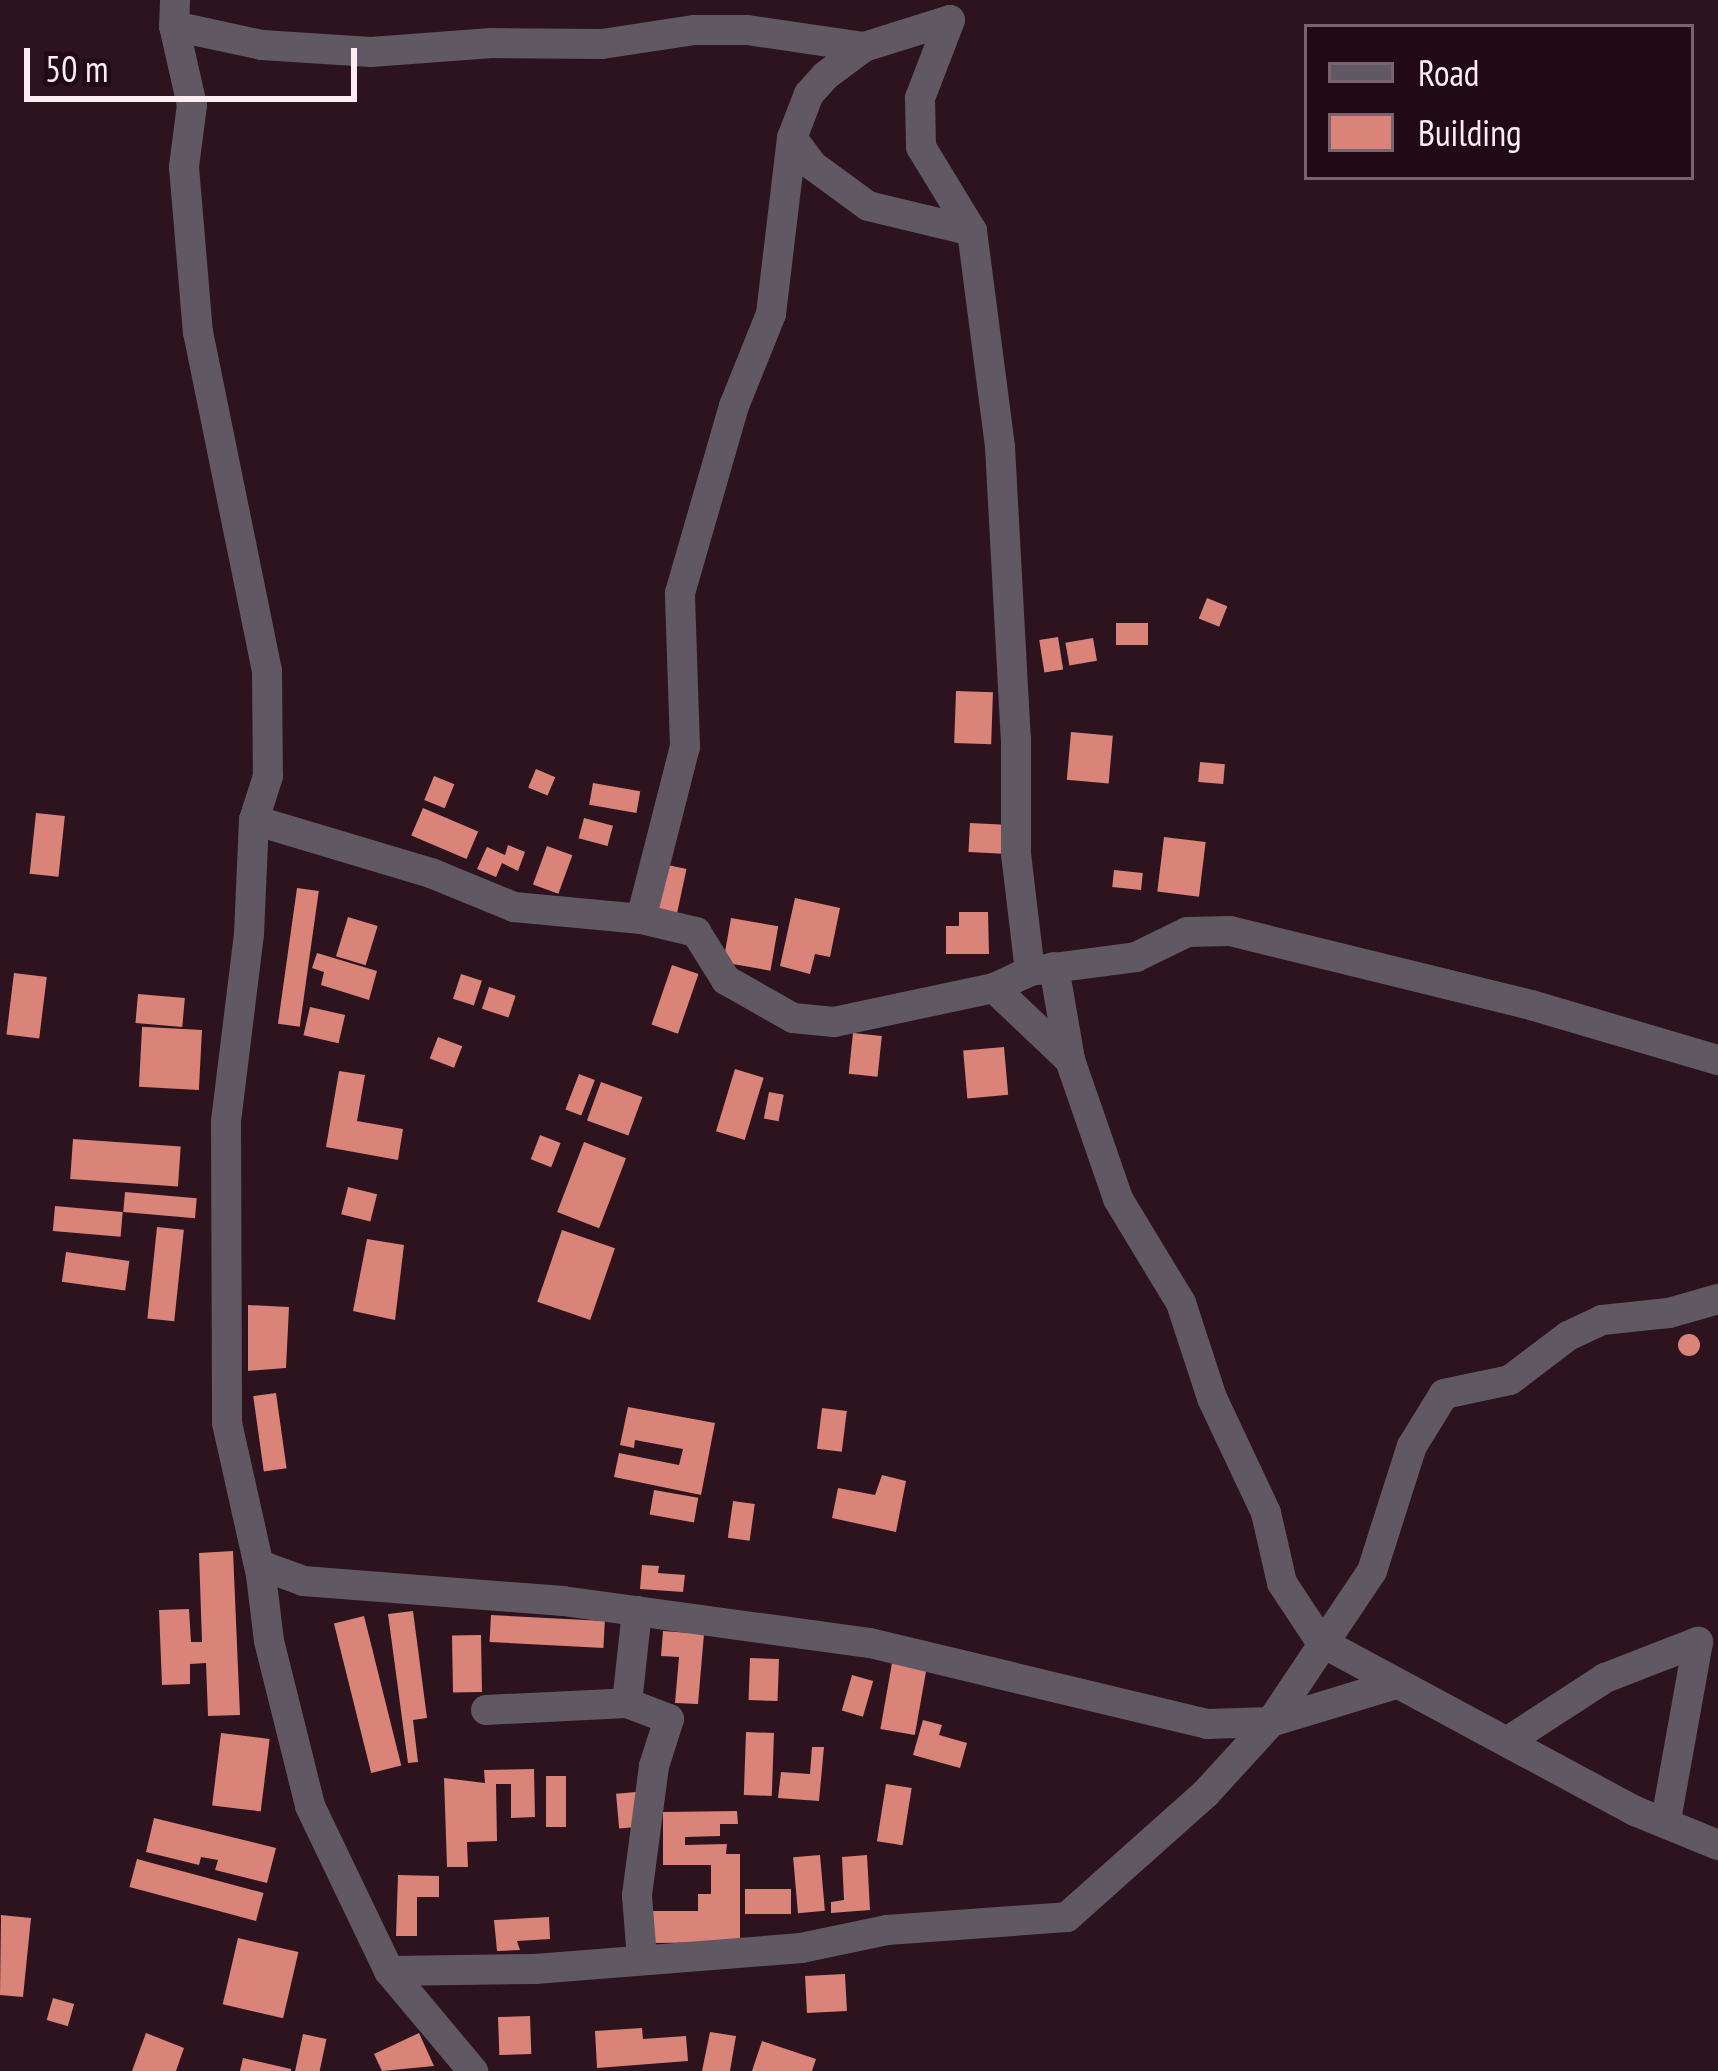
<!DOCTYPE html>
<html>
<head>
<meta charset="utf-8">
<style>
	body { margin:0 }
	#map { position:relative; width:1718px; height:2071px; overflow:hidden; background:#2c131e; font-family:"PT Sans Narrow",sans-serif }
	div>[style] { position:absolute }
	[style*='--x'] { left:calc(var(--x)*1px); top:calc(var(--y)*1px); width:calc(var(--w)*1px); rotate:calc(var(--a)*1deg) }
	.building>* { inset:0; background:#d98379; transform-origin:0 0 }
	.round { border-radius:50% }
	.street>* { height:30px; margin:-15px; padding:0 15px; transform-origin:15px; border-radius:15px; background:#605862 }
	span { translate:-50% -50%; white-space:nowrap; text-align:center; line-height:1.15; -webkit-text-stroke:12px #210a15; paint-order:stroke }
	.legend { position:absolute; left:1304px; top:24px; width:390px; height:156px; box-sizing:border-box; background:#210a15; border:3px solid #79646e; margin:0; padding:15px 21px; list-style:none; font-size:36px; color:#feecf3 }
	.legend li { display:flex; align-items:center; gap:24px; height:60px }
	.legend b { width:60px; border:3px solid #79646e }
	.scale { position:absolute; left:24px; top:48px; width:333px; height:54px; box-sizing:border-box; border:6px solid #feecf3; border-top:0; padding-left:15px; font-size:36px; line-height:42px; white-space:nowrap; color:#feecf3; -webkit-text-stroke:9px #210a15; paint-order:stroke }
</style>
</head>
<body>
<div id="map">
	<div class="building">
		<div style="left:1207px;top:598px;width:22px;height:22px;rotate:22deg"></div>
		<div style="left:1148px;top:623px;width:22px;height:32px;rotate:90deg"></div>
		<div style="left:1058px;top:637px;width:33px;height:19px;rotate:81deg"></div>
		<div style="left:1093px;top:638px;width:23px;height:28px;rotate:80deg"></div>
		<div style="left:956px;top:691px;width:37px;height:52px;rotate:2deg"></div>
		<div style="left:1071px;top:732px;width:42px;height:48px;rotate:5deg"></div>
		<div style="left:1200px;top:762px;width:25px;height:20px;rotate:5deg"></div>
		<div style="left:536px;top:769px;width:21px;height:20px;rotate:23deg"></div>
		<div style="left:434px;top:776px;width:22px;height:26px;rotate:22deg"></div>
		<div style="left:593px;top:783px;width:48px;height:22px;rotate:10deg"></div>
		<div style="left:423px;top:808px;width:60px;height:30px;rotate:23deg"></div>
		<div style="left:36px;top:813px;width:29px;height:61px;rotate:6deg"></div>
		<div style="left:584px;top:818px;width:30px;height:21px;rotate:15deg"></div>
		<div style="left:970px;top:823px;width:40px;height:29px;rotate:3deg"></div>
		<div style="left:1164px;top:837px;width:42px;height:55px;rotate:7deg"></div>
		<div style="clip-path:polygon(508px 845px,525px 852px,518px 871px,502px 863px,496px 877px,477px 869px,487px 847px,505px 855px)"></div>
		<div style="left:547px;top:846px;width:27px;height:41px;rotate:20deg"></div>
		<div style="left:663px;top:864px;width:24px;height:50px;rotate:12deg"></div>
		<div style="left:1114px;top:870px;width:29px;height:17px;rotate:6deg"></div>
		<div style="left:297px;top:888px;width:22px;height:137px;rotate:8deg"></div>
		<div style="clip-path:polygon(795px 898px,840px 908px,830px 957px,815px 954px,810px 974px,780px 966px)"></div>
		<div style="clip-path:polygon(959px 912px,988px 912px,989px 954px,946px 954px,946px 926px,959px 926px)"></div>
		<div style="left:348px;top:917px;width:31px;height:41px;rotate:17deg"></div>
		<div style="left:731px;top:918px;width:48px;height:45px;rotate:10deg"></div>
		<div style="clip-path:polygon(317px 953px,377px 971px,369px 1000px,321px 985px,324px 972px,312px 968px)"></div>
		<div style="left:672px;top:965px;width:28px;height:63px;rotate:19deg"></div>
		<div style="left:14px;top:973px;width:33px;height:62px;rotate:7deg"></div>
		<div style="left:461px;top:974px;width:22px;height:26px;rotate:18deg"></div>
		<div style="left:489px;top:987px;width:28px;height:23px;rotate:18deg"></div>
		<div style="left:138px;top:994px;width:47px;height:29px;rotate:5deg"></div>
		<div style="left:310px;top:1007px;width:36px;height:29px;rotate:13deg"></div>
		<div style="left:202px;top:1030px;width:60px;height:60px;rotate:93deg"></div>
		<div style="left:853px;top:1033px;width:29px;height:41px;rotate:6deg"></div>
		<div style="left:438px;top:1037px;width:26px;height:23px;rotate:21deg"></div>
		<div style="left:1004px;top:1047px;width:48px;height:41px;rotate:85deg"></div>
		<div style="left:735px;top:1069px;width:30px;height:65px;rotate:17deg"></div>
		<div style="clip-path:polygon(339px 1071px,365px 1075px,357px 1121px,403px 1129px,398px 1160px,326px 1147px)"></div>
		<div style="left:579px;top:1074px;width:17px;height:38px;rotate:21deg"></div>
		<div style="left:601px;top:1082px;width:44px;height:41px;rotate:20deg"></div>
		<div style="left:769px;top:1092px;width:15px;height:27px;rotate:11deg"></div>
		<div style="left:540px;top:1135px;width:22px;height:26px;rotate:21deg"></div>
		<div style="left:73px;top:1139px;width:108px;height:40px;rotate:4deg"></div>
		<div style="left:584px;top:1142px;width:45px;height:75px;rotate:21deg"></div>
		<div style="left:348px;top:1187px;width:30px;height:28px;rotate:14deg"></div>
		<div style="left:125px;top:1192px;width:72px;height:20px;rotate:5deg"></div>
		<div style="left:55px;top:1206px;width:68px;height:25px;rotate:5deg"></div>
		<div style="left:157px;top:1227px;width:27px;height:92px;rotate:6deg"></div>
		<div style="left:562px;top:1230px;width:56px;height:76px;rotate:19deg"></div>
		<div style="clip-path:polygon(367px 1239px,404px 1245px,395px 1320px,353px 1311px)"></div>
		<div style="left:66px;top:1252px;width:64px;height:30px;rotate:8deg"></div>
		<div style="clip-path:polygon(248px 1305px,289px 1307px,286px 1368px,248px 1371px)"></div>
		<div class="round" style="left:1678px;top:1334px;width:22px;height:22px"></div>
		<div style="left:276px;top:1393px;width:76px;height:23px;rotate:82deg"></div>
		<div style="clip-path:polygon(628px 1407px,715px 1423px,701px 1495px,614px 1477px,619px 1453px,679px 1465px,683px 1449px,635px 1440px,634px 1448px,620px 1445px)"></div>
		<div style="left:822px;top:1408px;width:25px;height:41px;rotate:7deg"></div>
		<div style="clip-path:polygon(882px 1475px,906px 1481px,896px 1532px,832px 1518px,838px 1488px,875px 1495px)"></div>
		<div style="left:654px;top:1490px;width:45px;height:25px;rotate:10deg"></div>
		<div style="left:733px;top:1501px;width:22px;height:37px;rotate:8deg"></div>
		<div style="clip-path:polygon(233px 1551px,240px 1715px,208px 1716px,206px 1663px,190px 1664px,190px 1684px,162px 1685px,159px 1610px,189px 1609px,191px 1642px,202px 1642px,199px 1553px)"></div>
		<div style="clip-path:polygon(642px 1565px,659px 1566px,658px 1573px,685px 1575px,683px 1592px,640px 1589px)"></div>
		<div style="clip-path:polygon(413px 1611px,427px 1718px,413px 1720px,418px 1762px,408px 1763px,388px 1614px)"></div>
		<div style="left:491px;top:1615px;width:114px;height:27px;rotate:3deg"></div>
		<div style="left:364px;top:1616px;width:154px;height:31px;rotate:76deg"></div>
		<div style="clip-path:polygon(663px 1631px,704px 1634px,698px 1704px,675px 1703px,679px 1657px,661px 1656px)"></div>
		<div style="left:481px;top:1635px;width:57px;height:29px;rotate:89deg"></div>
		<div style="left:750px;top:1658px;width:29px;height:42px;rotate:2deg"></div>
		<div style="left:892px;top:1663px;width:35px;height:67px;rotate:10deg"></div>
		<div style="left:852px;top:1675px;width:22px;height:37px;rotate:16deg"></div>
		<div style="clip-path:polygon(923px 1720px,942px 1725px,939px 1735px,967px 1743px,960px 1768px,913px 1755px)"></div>
		<div style="left:746px;top:1732px;width:28px;height:63px;rotate:2deg"></div>
		<div style="left:221px;top:1733px;width:49px;height:73px;rotate:7deg"></div>
		<div style="clip-path:polygon(812px 1747px,824px 1747px,819px 1801px,778px 1798px,781px 1772px,810px 1774px)"></div>
		<div style="clip-path:polygon(534px 1769px,535px 1817px,511px 1818px,511px 1784px,496px 1784px,497px 1841px,467px 1842px,468px 1867px,447px 1867px,444px 1778px,485px 1783px,484px 1770px)"></div>
		<div style="left:546px;top:1776px;width:20px;height:51px"></div>
		<div style="left:886px;top:1784px;width:26px;height:58px;rotate:9deg"></div>
		<div style="left:636px;top:1792px;width:35px;height:20px;rotate:85deg"></div>
		<div style="clip-path:polygon(737px 1811px,738px 1824px,720px 1824px,720px 1836px,685px 1837px,685px 1845px,727px 1844px,726px 1854px,740px 1854px,740px 1942px,653px 1943px,653px 1911px,698px 1911px,698px 1894px,711px 1894px,711px 1865px,663px 1865px,663px 1812px)"></div>
		<div style="clip-path:polygon(154px 1818px,276px 1848px,267px 1883px,215px 1870px,218px 1860px,201px 1857px,199px 1865px,146px 1852px)"></div>
		<div style="left:820px;top:1855px;width:56px;height:27px;rotate:85deg"></div>
		<div style="clip-path:polygon(867px 1855px,870px 1910px,831px 1913px,831px 1902px,844px 1900px,842px 1857px)"></div>
		<div style="left:137px;top:1859px;width:131px;height:29px;rotate:15deg"></div>
		<div style="clip-path:polygon(398px 1875px,439px 1876px,439px 1897px,417px 1897px,417px 1936px,396px 1936px)"></div>
		<div style="left:745px;top:1889px;width:46px;height:25px"></div>
		<div style="clip-path:polygon(1px 1915px,31px 1918px,23px 1997px,0 1995px)"></div>
		<div style="clip-path:polygon(549px 1917px,550px 1939px,517px 1941px,520px 1950px,497px 1951px,494px 1920px)"></div>
		<div style="left:238px;top:1938px;width:62px;height:68px;rotate:13deg"></div>
		<div style="left:845px;top:1974px;width:37px;height:40px;rotate:87deg"></div>
		<div style="left:53px;top:1998px;width:22px;height:23px;rotate:16deg"></div>
		<div style="left:530px;top:2016px;width:38px;height:32px;rotate:88deg"></div>
		<div style="clip-path:polygon(642px 2028px,643px 2039px,686px 2036px,688px 2061px,597px 2068px,595px 2031px)"></div>
		<div style="clip-path:polygon(710px 2032px,736px 2036px,730px 2071px,702px 2071px)"></div>
		<div style="clip-path:polygon(146px 2033px,184px 2048px,176px 2071px,132px 2071px)"></div>
		<div style="clip-path:polygon(419px 2033px,434px 2066px,382px 2071px,374px 2054px)"></div>
		<div style="left:303px;top:2034px;width:24px;height:38px;rotate:12deg"></div>
		<div style="clip-path:polygon(762px 2041px,816px 2059px,812px 2071px,752px 2071px)"></div>
		<div style="clip-path:polygon(243px 2058px,291px 2069px,291px 2071px,240px 2071px)"></div>
	</div>
	<div class="street">
		<div style="--x:175;--y:0;--w:26;--a:92"></div>
		<div style="--x:174;--y:26;--w:81;--a:77.2"></div>
		<div style="--x:192;--y:105;--w:63;--a:97.4"></div>
		<div style="--x:184;--y:167;--w:166;--a:85.2"></div>
		<div style="--x:198;--y:332;--w:346;--a:78.5"></div>
		<div style="--x:267;--y:671;--w:105;--a:89.5"></div>
		<div style="--x:268;--y:776;--w:46;--a:107.7"></div>
		<div style="--x:254;--y:820;--w:114;--a:92.5"></div>
		<div style="--x:249;--y:934;--w:188;--a:97"></div>
		<div style="--x:226;--y:1121;--w:302;--a:89.8"></div>
		<div style="--x:227;--y:1423;--w:156;--a:77.4"></div>
		<div style="--x:261;--y:1575;--w:66;--a:83.1"></div>
		<div style="--x:269;--y:1641;--w:170;--a:76"></div>
		<div style="--x:310;--y:1806;--w:183;--a:64.4"></div>
		<div style="--x:389;--y:1971;--w:131;--a:50"></div>
		<div style="--x:174;--y:26;--w:90;--a:12.2"></div>
		<div style="--x:262;--y:45;--w:109;--a:3.7"></div>
		<div style="--x:371;--y:52;--w:121;--a:-4.3"></div>
		<div style="--x:492;--y:43;--w:110;--a:0.5"></div>
		<div style="--x:602;--y:44;--w:94;--a:-8.6"></div>
		<div style="--x:695;--y:30;--w:52;--a:0"></div>
		<div style="--x:747;--y:30;--w:118;--a:8.3"></div>
		<div style="--x:792;--y:138;--w:34;--a:53"></div>
		<div style="--x:812;--y:165;--w:69;--a:36.2"></div>
		<div style="--x:868;--y:206;--w:107;--a:13.5"></div>
		<div style="--x:254;--y:820;--w:185;--a:16.7"></div>
		<div style="--x:431;--y:873;--w:90;--a:22.3"></div>
		<div style="--x:514;--y:907;--w:128;--a:5.4"></div>
		<div style="--x:641;--y:919;--w:57;--a:13.3"></div>
		<div style="--x:696;--y:932;--w:57;--a:58"></div>
		<div style="--x:726;--y:980;--w:77;--a:29.6"></div>
		<div style="--x:793;--y:1018;--w:41;--a:5.6"></div>
		<div style="--x:834;--y:1022;--w:164;--a:-12"></div>
		<div style="--x:994;--y:988;--w:40;--a:-25"></div>
		<div style="--x:1030;--y:971;--w:107;--a:-7.5"></div>
		<div style="--x:1136;--y:957;--w:57;--a:-26.1"></div>
		<div style="--x:1187;--y:932;--w:43;--a:-1.3"></div>
		<div style="--x:1230;--y:931;--w:310;--a:13.8"></div>
		<div style="--x:1531;--y:1005;--w:195;--a:16.4"></div>
		<div style="--x:641;--y:919;--w:178;--a:-75.7"></div>
		<div style="--x:685;--y:747;--w:154;--a:-91.9"></div>
		<div style="--x:680;--y:593;--w:195;--a:-73.9"></div>
		<div style="--x:734;--y:406;--w:99;--a:-68.1"></div>
		<div style="--x:771;--y:314;--w:177;--a:-83.2"></div>
		<div style="--x:792;--y:138;--w:47;--a:-68.9"></div>
		<div style="--x:809;--y:94;--w:24;--a:-48"></div>
		<div style="--x:825;--y:76;--w:49;--a:-36.6"></div>
		<div style="--x:864;--y:47;--w:90;--a:-17.4"></div>
		<div style="--x:950;--y:20;--w:84;--a:111"></div>
		<div style="--x:920;--y:98;--w:49;--a:88.8"></div>
		<div style="--x:921;--y:147;--w:98;--a:58.7"></div>
		<div style="--x:972;--y:231;--w:218;--a:82.6"></div>
		<div style="--x:1000;--y:447;--w:292;--a:86.9"></div>
		<div style="--x:1016;--y:739;--w:115;--a:90"></div>
		<div style="--x:1016;--y:854;--w:118;--a:83.2"></div>
		<div style="--x:1054;--y:967;--w:94;--a:80.2"></div>
		<div style="--x:1070;--y:1060;--w:147;--a:70.9"></div>
		<div style="--x:1118;--y:1199;--w:122;--a:58.8"></div>
		<div style="--x:1181;--y:1303;--w:100;--a:71.9"></div>
		<div style="--x:1212;--y:1398;--w:127;--a:64.8"></div>
		<div style="--x:1266;--y:1513;--w:72;--a:77.1"></div>
		<div style="--x:1282;--y:1583;--w:71;--a:56.5"></div>
		<div style="--x:1321;--y:1642;--w:357;--a:28.3"></div>
		<div style="--x:1635;--y:1811;--w:90;--a:22.3"></div>
		<div style="--x:994;--y:988;--w:105;--a:43.5"></div>
		<div style="--x:261;--y:1575;--w:10;--a:-45"></div>
		<div style="--x:268;--y:1568;--w:37;--a:20"></div>
		<div style="--x:303;--y:1581;--w:261;--a:4.4"></div>
		<div style="--x:563;--y:1601;--w:310;--a:7.8"></div>
		<div style="--x:870;--y:1643;--w:347;--a:13.5"></div>
		<div style="--x:1207;--y:1724;--w:64;--a:-1.8"></div>
		<div style="--x:1271;--y:1722;--w:131;--a:-16.9"></div>
		<div style="--x:637;--y:1611;--w:93;--a:96.2"></div>
		<div style="--x:627;--y:1703;--w:45;--a:20.9"></div>
		<div style="--x:669;--y:1719;--w:49;--a:107.7"></div>
		<div style="--x:654;--y:1766;--w:131;--a:97.5"></div>
		<div style="--x:637;--y:1896;--w:62;--a:85.4"></div>
		<div style="--x:486;--y:1710;--w:141;--a:-2.8"></div>
		<div style="--x:1508;--y:1741;--w:116;--a:-33"></div>
		<div style="--x:1605;--y:1678;--w:100;--a:-21.2"></div>
		<div style="--x:1666;--y:1820;--w:181;--a:-79.8"></div>
		<div style="--x:389;--y:1971;--w:146;--a:-0.8"></div>
		<div style="--x:535;--y:1969;--w:267;--a:-4.5"></div>
		<div style="--x:801;--y:1948;--w:88;--a:-11.8"></div>
		<div style="--x:887;--y:1930;--w:180;--a:-4.1"></div>
		<div style="--x:1067;--y:1917;--w:186;--a:-41.7"></div>
		<div style="--x:1206;--y:1793;--w:96;--a:-47.5"></div>
		<div style="--x:1271;--y:1722;--w:182;--a:-56.2"></div>
		<div style="--x:1372;--y:1571;--w:131;--a:-72.3"></div>
		<div style="--x:1412;--y:1446;--w:61;--a:-58.4"></div>
		<div style="--x:1444;--y:1394;--w:67;--a:-12"></div>
		<div style="--x:1510;--y:1380;--w:73;--a:-37.2"></div>
		<div style="--x:1568;--y:1336;--w:38;--a:-25"></div>
		<div style="--x:1602;--y:1320;--w:67;--a:-6"></div>
		<div style="--x:1669;--y:1313;--w:51;--a:-15.9"></div>
	</div>
	<ul class="legend">
	<li><b style="height:15px;background:#605862"></b>Road</li>
	<li><b style="height:33px;background:#d98379"></b>Building</li>
	</ul>
	<div class="scale">50 m</div>
</div>
</body>
</html>
